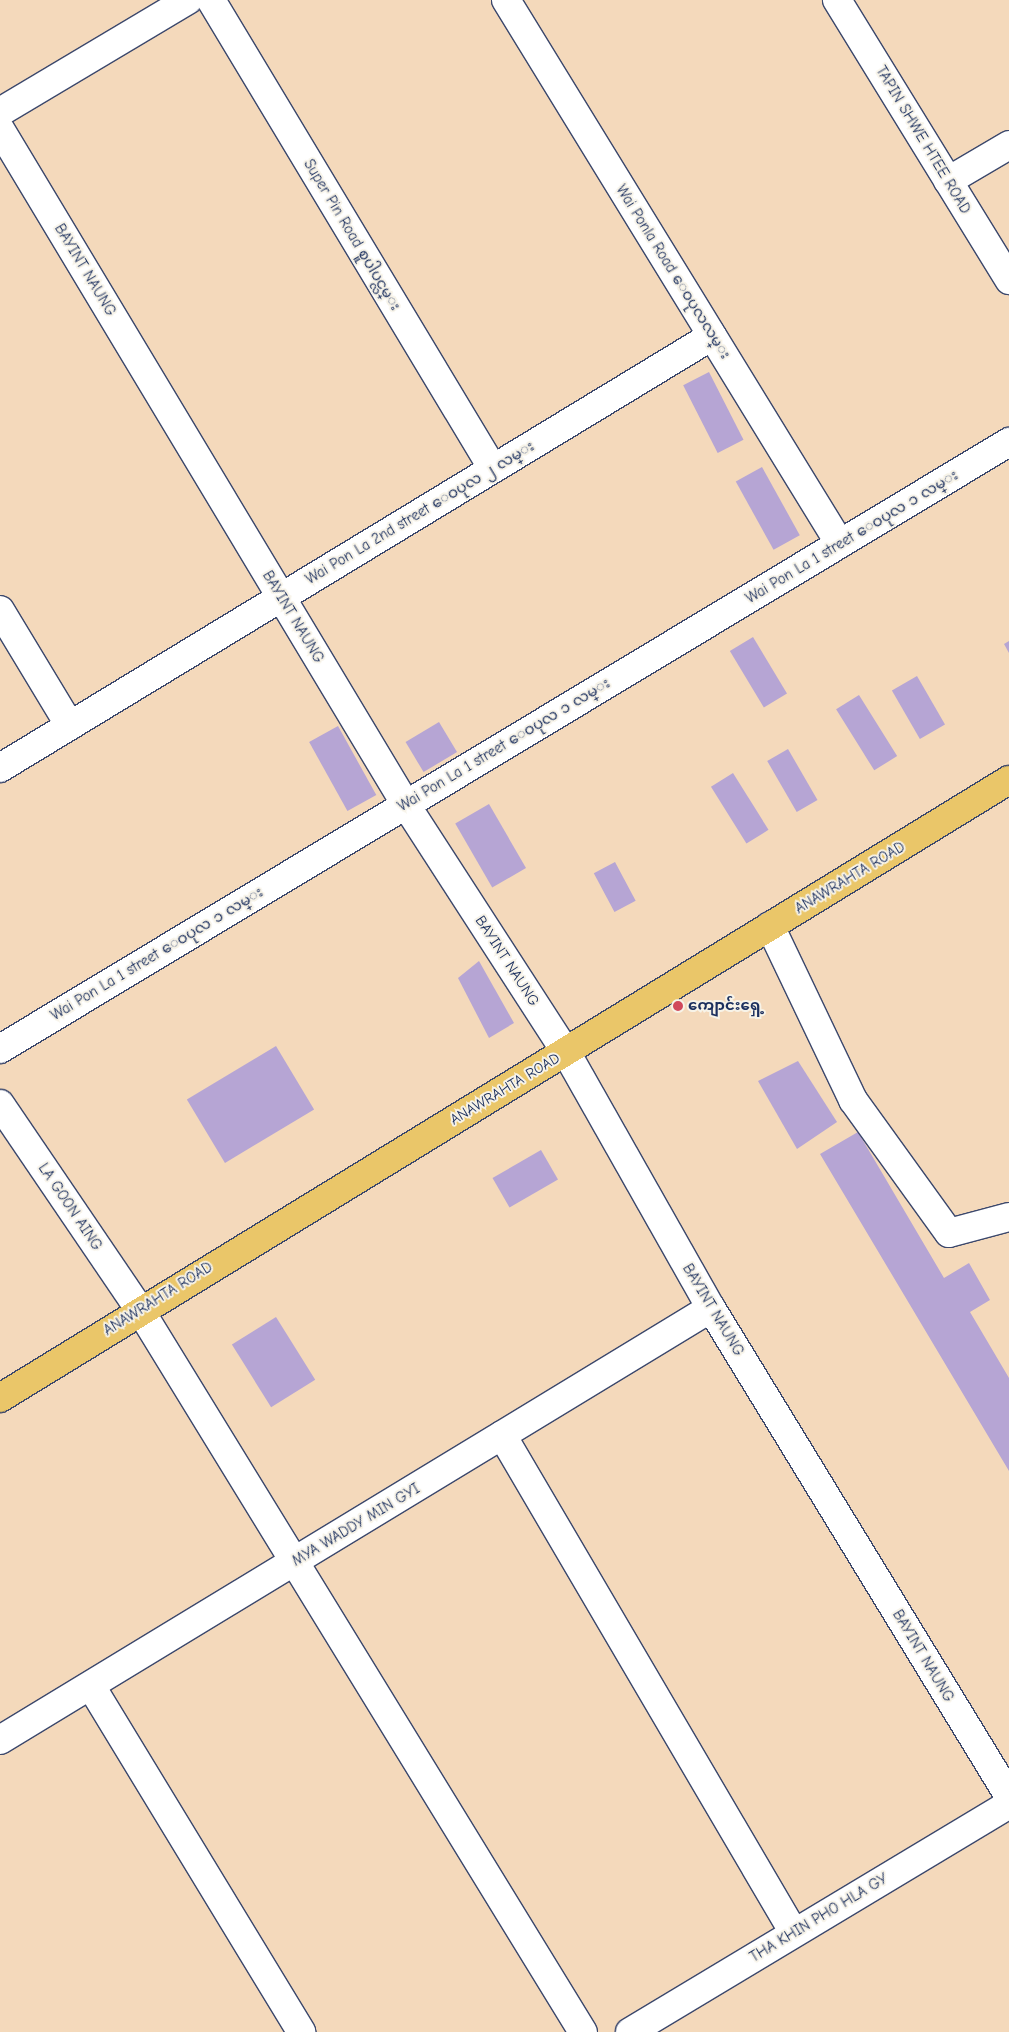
<!DOCTYPE html>
<html>
<head>
<meta charset="utf-8">
<style>
	body { margin:0 }
	#map { position:relative; width:1009px; height:2032px; overflow:hidden; background:#f4d9bb; font-family:"Comic Neue","Noto Sans Myanmar",sans-serif }
	div>[style] { position:absolute }
	[style*='--x'] { left:calc(var(--x)*1px); top:calc(var(--y)*1px); width:calc(var(--w)*1px); rotate:calc(var(--a)*1deg) }
	.building>* { inset:0; background:#b6a5d4; transform-origin:0 0 }
	.roads { filter:drop-shadow(1px 0 #3c486c) drop-shadow(-1px 0 #3c486c) drop-shadow(0 1px #3c486c) drop-shadow(0 -1px #3c486c) }
	.minor>* { height:28px; margin:-14px; padding:0 14px; transform-origin:14px; border-radius:14px; background:#fff }
	.major>* { height:28px; margin:-14px; padding:0 14px; transform-origin:14px; border-radius:14px; background:#eac669 }
	.dots>* { width:14px; height:14px; translate:-50% -50%; box-sizing:border-box; border:2px solid #f7f3e8; border-radius:50% }
	span { translate:-50% -50%; white-space:nowrap; text-align:center; line-height:1.15; -webkit-text-stroke:4px #f7f3e8; paint-order:stroke }
	.street-label { font-size:15px; color:#1b2f5e }
	.poi-label { font-size:15px; color:#1b2f5e; font-weight:700 }
	.left { translate:0 -50%; text-align:left }
</style>
</head>
<body>
<div id="map">
	<div class="building">
		<div style="left:709px;top:372px;width:76px;height:29px;rotate:63deg"></div>
		<div style="left:762px;top:467px;width:78px;height:30px;rotate:61deg"></div>
		<div style="left:753px;top:637px;width:66px;height:27px;rotate:59deg"></div>
		<div style="clip-path:polygon(1009px 641px,1009px 653px,1004px 644px)"></div>
		<div style="left:917px;top:676px;width:56px;height:29px;rotate:60deg"></div>
		<div style="left:859px;top:695px;width:72px;height:27px;rotate:58deg"></div>
		<div style="left:439px;top:722px;width:35px;height:39px;rotate:59deg"></div>
		<div style="left:338px;top:726px;width:79px;height:33px;rotate:61deg"></div>
		<div style="left:788px;top:749px;width:59px;height:24px;rotate:60deg"></div>
		<div style="left:733px;top:773px;width:67px;height:26px;rotate:58deg"></div>
		<div style="left:489px;top:804px;width:74px;height:39px;rotate:60deg"></div>
		<div style="left:615px;top:862px;width:44px;height:24px;rotate:62deg"></div>
		<div style="clip-path:polygon(479px 961px,514px 1023px,489px 1038px,458px 978px)"></div>
		<div style="left:276px;top:1046px;width:74px;height:104px;rotate:59deg"></div>
		<div style="clip-path:polygon(798px 1061px,837px 1122px,797px 1149px,758px 1081px)"></div>
		<div style="clip-path:polygon(858px 1132px,944px 1278px,969px 1263px,990px 1300px,970px 1312px,1009px 1378px,1009px 1471px,820px 1154px)"></div>
		<div style="left:541px;top:1150px;width:34px;height:56px;rotate:60deg"></div>
		<div style="left:276px;top:1317px;width:74px;height:52px;rotate:58deg"></div>
	</div>
	<div class="roads">
		<div class="minor">
			<div style="--x:211;--y:0;--w:547;--a:58.98"></div>
			<div style="--x:506;--y:0;--w:638;--a:58.45"></div>
			<div style="--x:837;--y:0;--w:329;--a:58.4"></div>
			<div style="--x:0;--y:112;--w:219;--a:-30.8"></div>
			<div style="--x:0;--y:129;--w:789;--a:59.01"></div>
			<div style="--x:406;--y:805;--w:294;--a:57.1"></div>
			<div style="--x:566;--y:1052;--w:294;--a:60.5"></div>
			<div style="--x:711;--y:1308;--w:572;--a:58.59"></div>
			<div style="--x:948;--y:181;--w:71;--a:-30.5"></div>
			<div style="--x:0;--y:610;--w:135;--a:58.9"></div>
			<div style="--x:0;--y:768;--w:833;--a:-31.25"></div>
			<div style="--x:770;--y:926;--w:193;--a:64.5"></div>
			<div style="--x:853;--y:1100;--w:164;--a:54.2"></div>
			<div style="--x:949;--y:1233;--w:62;--a:-14.9"></div>
			<div style="--x:0;--y:1049;--w:1178;--a:-31.03"></div>
			<div style="--x:0;--y:1104;--w:249;--a:55.8"></div>
			<div style="--x:140;--y:1310;--w:847;--a:58.47"></div>
			<div style="--x:502;--y:1435;--w:577;--a:59.61"></div>
			<div style="--x:91;--y:1686;--w:405;--a:58.7"></div>
			<div style="--x:0;--y:1740;--w:832;--a:-31.28"></div>
			<div style="--x:630;--y:2032;--w:442;--a:-31"></div>
		</div>
		<div class="major">
			<div style="--x:0;--y:1398;--w:1183;--a:-31.49"></div>
		</div>
	</div>
	<div class="dots">
		<div style="left:678px;top:1006px;background:#d1495b"></div>
	</div>
	<div class="street-label">
		<span style="left:923px;top:140px;rotate:59deg">TAPIN SHWE HTEE ROAD</span>
		<span style="left:352px;top:235px;rotate:59deg">Super Pin Road စူပါပင္လမ္း</span>
		<span style="left:85px;top:270px;rotate:59deg">BAYINT NAUNG</span>
		<span style="left:673px;top:272px;rotate:58deg">Wai Ponla Road ေဝပုလလမ္း</span>
		<span style="left:420px;top:513px;rotate:-31deg">Wai Pon La 2nd street ေဝပုလ ၂ လမ္း</span>
		<span style="left:852px;top:537px;rotate:-31deg">Wai Pon La 1 street ေဝပုလ ၁ လမ္း</span>
		<span style="left:293px;top:617px;rotate:59deg">BAYINT NAUNG</span>
		<span style="left:504px;top:745px;rotate:-31deg">Wai Pon La 1 street ေဝပုလ ၁ လမ္း</span>
		<span style="left:850px;top:878px;rotate:-31deg">ANAWRAHTA ROAD</span>
		<span style="left:157px;top:954px;rotate:-31deg">Wai Pon La 1 street ေဝပုလ ၁ လမ္း</span>
		<span style="left:507px;top:961px;rotate:57deg">BAYINT NAUNG</span>
		<span style="left:505px;top:1089px;rotate:-31deg">ANAWRAHTA ROAD</span>
		<span style="left:70px;top:1207px;rotate:56deg">LA GOON AING</span>
		<span style="left:158px;top:1299px;rotate:-32deg">ANAWRAHTA ROAD</span>
		<span style="left:713px;top:1310px;rotate:59deg">BAYINT NAUNG</span>
		<span style="left:356px;top:1525px;rotate:-31deg">MYA WADDY MIN GYI</span>
		<span style="left:923px;top:1656px;rotate:59deg">BAYINT NAUNG</span>
		<span style="left:819px;top:1918px;rotate:-31deg">THA KHIN PHO HLA GY</span>
	</div>
	<div class="poi-label">
		<span class="left" style="left:688px;top:1006px">ကျောင်းရှေ့</span>
	</div>
</div>
</body>
</html>
